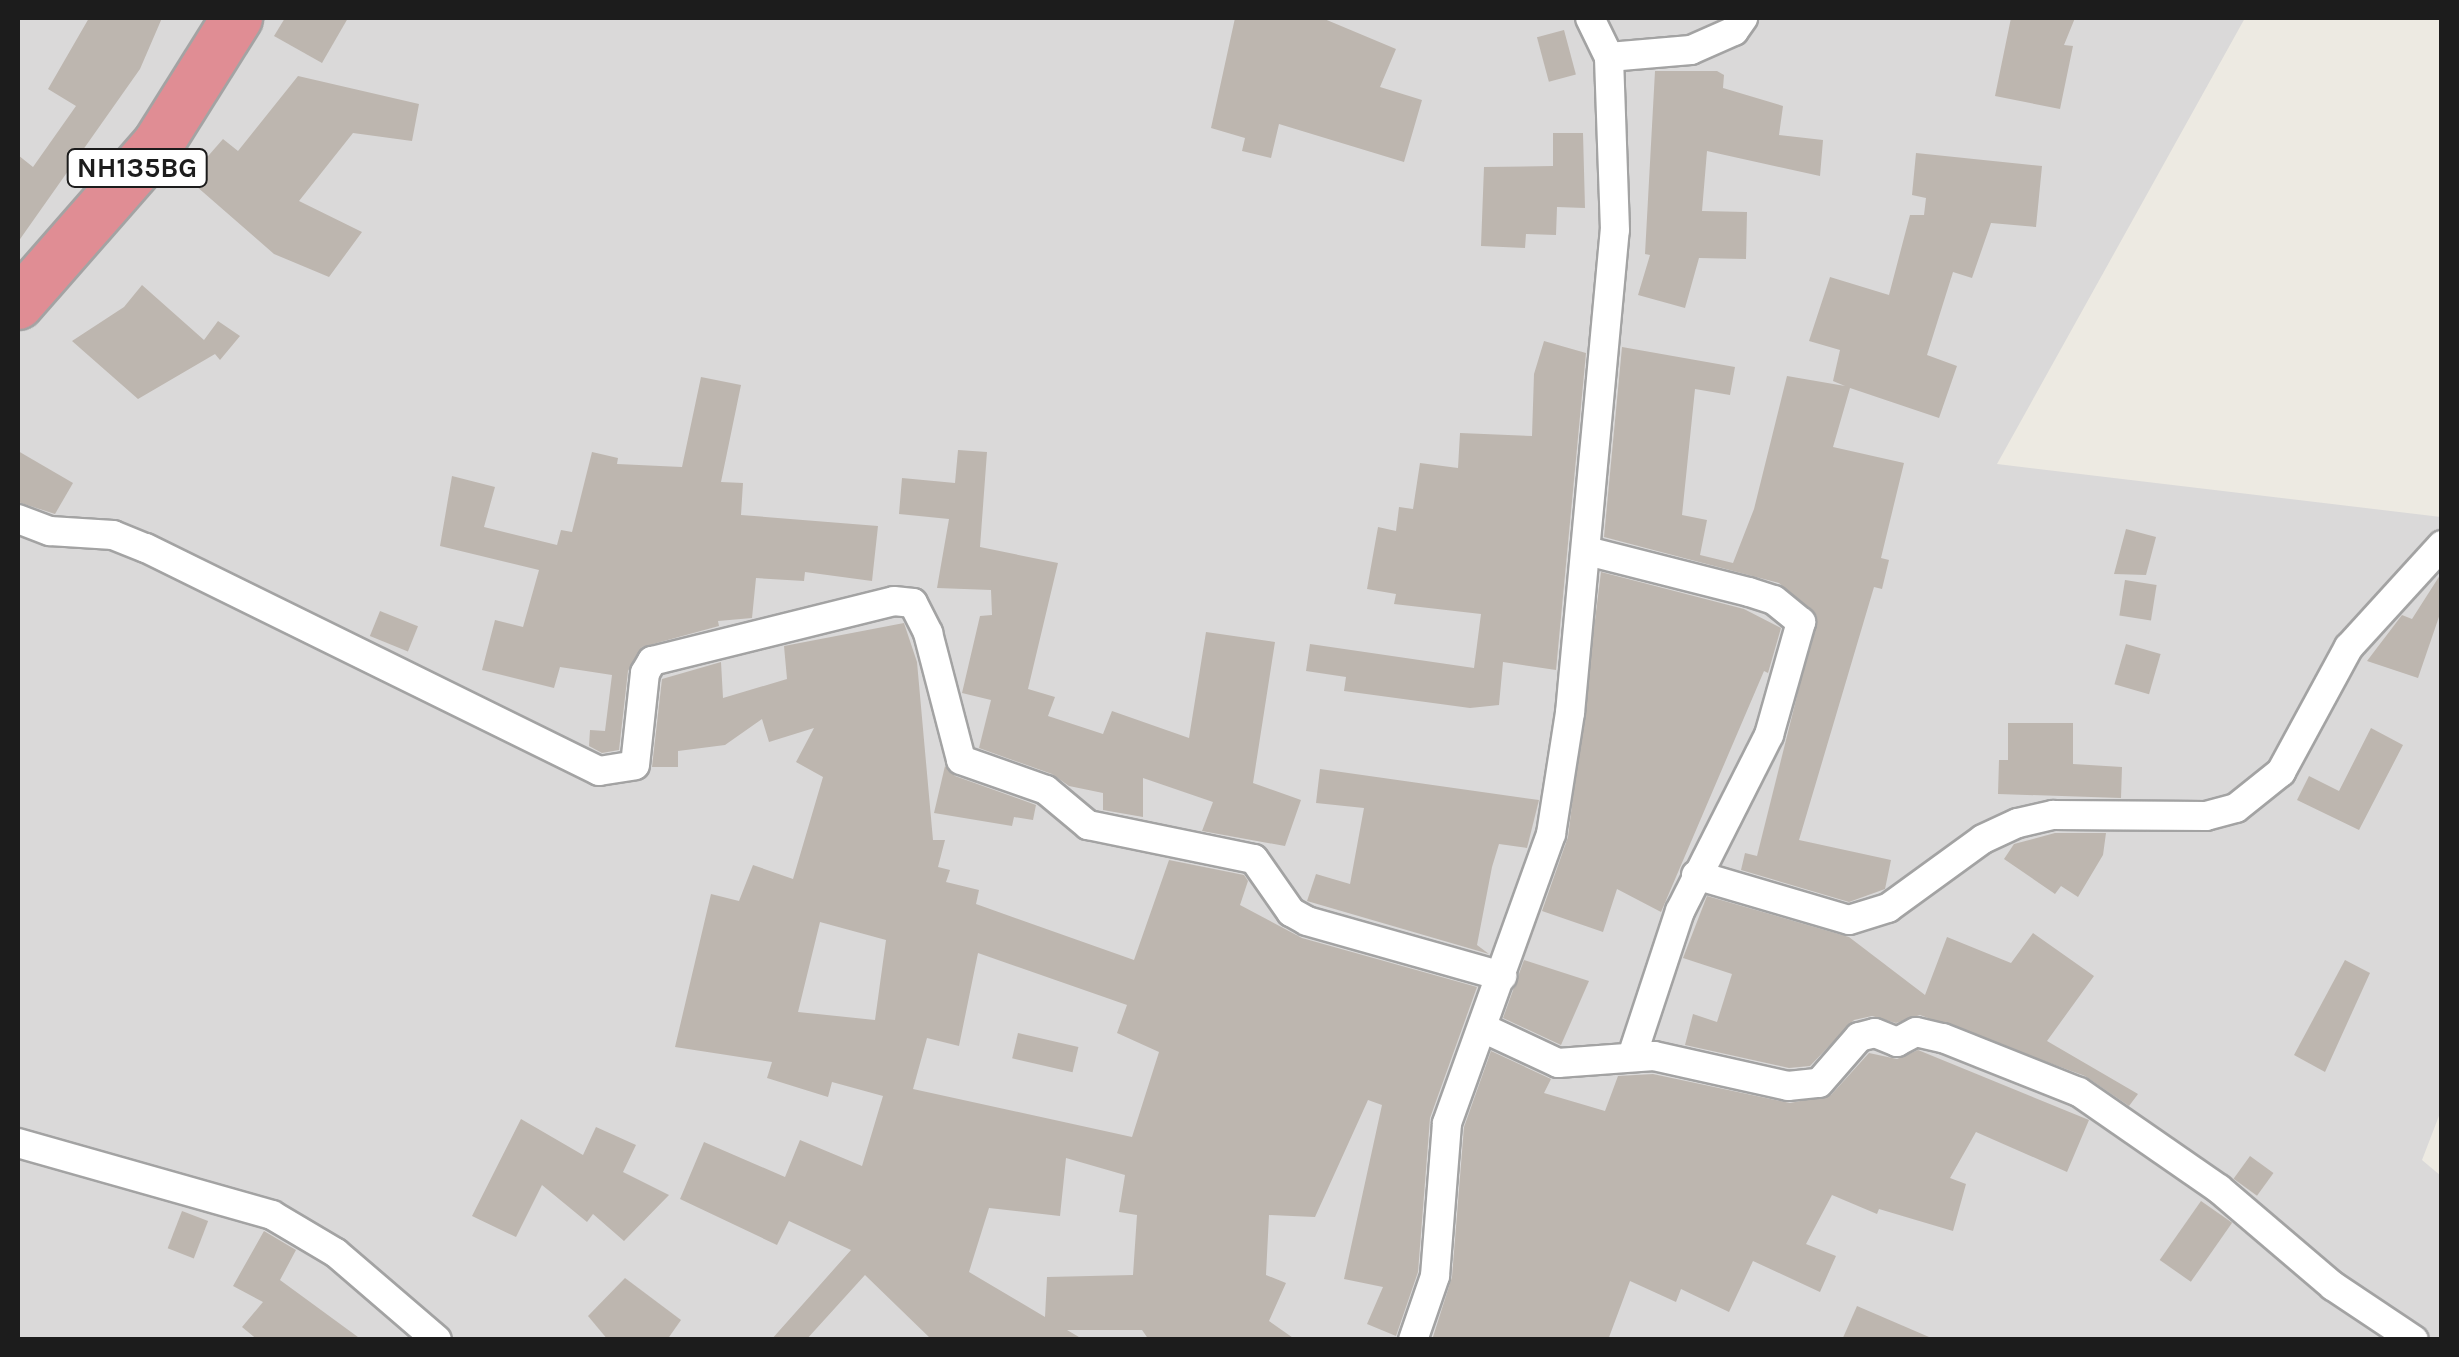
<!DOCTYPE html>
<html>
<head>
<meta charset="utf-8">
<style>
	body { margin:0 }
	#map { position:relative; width:2459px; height:1357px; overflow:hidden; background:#edeae2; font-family:Karla,sans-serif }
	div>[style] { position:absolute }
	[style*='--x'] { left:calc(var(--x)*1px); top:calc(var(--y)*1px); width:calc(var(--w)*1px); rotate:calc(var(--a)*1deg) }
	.residential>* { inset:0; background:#dad9d9 }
	.building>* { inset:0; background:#bdb6af; transform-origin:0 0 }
	.roads { filter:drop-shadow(2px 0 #a3a3a3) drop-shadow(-2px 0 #a3a3a3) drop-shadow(0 2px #a3a3a3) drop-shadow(0 -2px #a3a3a3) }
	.street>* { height:28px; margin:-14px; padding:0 14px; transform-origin:14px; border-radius:14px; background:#fff }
	.highway>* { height:50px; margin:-25px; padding:0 25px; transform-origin:25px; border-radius:25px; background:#e08d94 }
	span { translate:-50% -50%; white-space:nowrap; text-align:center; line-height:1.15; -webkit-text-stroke:10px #fff; paint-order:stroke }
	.shield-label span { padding:2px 8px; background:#fff; border:2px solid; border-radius:8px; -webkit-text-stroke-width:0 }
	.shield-label { font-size:28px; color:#1c1c1c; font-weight:700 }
	.frame { position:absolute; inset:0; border:20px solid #1c1c1c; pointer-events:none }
</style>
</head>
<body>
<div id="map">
	<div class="residential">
		<div style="clip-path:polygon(18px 18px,2245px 18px,1997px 464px,2441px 517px,2442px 1108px,2422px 1160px,2441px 1176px,2441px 1339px,18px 1339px)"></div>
	</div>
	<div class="building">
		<div style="clip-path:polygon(89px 18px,162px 18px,140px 69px,18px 242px,18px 155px,33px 167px,76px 106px,48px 89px)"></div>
		<div style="clip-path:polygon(285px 18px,348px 18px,322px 63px,274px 36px)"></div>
		<div style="clip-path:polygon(1235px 18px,1322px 18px,1396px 49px,1380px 87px,1422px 100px,1404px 162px,1279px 124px,1271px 158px,1242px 151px,1245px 138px,1211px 128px)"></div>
		<div style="clip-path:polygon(2011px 18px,2075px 18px,2064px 45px,2073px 46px,2060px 109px,1995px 96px)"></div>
		<div style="left:1564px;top:30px;width:46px;height:28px;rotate:75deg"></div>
		<div style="clip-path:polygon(1655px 71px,1717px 71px,1724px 75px,1723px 88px,1783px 106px,1779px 135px,1823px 140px,1820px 176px,1707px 151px,1702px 211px,1747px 212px,1746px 259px,1699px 258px,1685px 308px,1638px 295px,1650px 255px,1645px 254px)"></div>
		<div style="clip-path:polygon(298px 76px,419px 104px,412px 141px,353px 133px,299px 201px,362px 232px,329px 277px,274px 254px,188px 179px,223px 139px,238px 151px)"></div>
		<div style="clip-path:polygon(1553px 133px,1583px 133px,1585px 208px,1557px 207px,1556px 235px,1526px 234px,1525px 248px,1481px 246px,1484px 167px,1553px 166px)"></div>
		<div style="clip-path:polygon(1916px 153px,2042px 166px,2036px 227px,1991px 223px,1972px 278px,1953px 272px,1927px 355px,1957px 366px,1939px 418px,1850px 388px,1833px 447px,1904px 463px,1881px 558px,1889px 560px,1882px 589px,1874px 587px,1799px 840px,1891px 860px,1885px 889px,1849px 902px,1741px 870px,1745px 853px,1757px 856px,1817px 616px,1779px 583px,1604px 537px,1622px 347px,1735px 367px,1730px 395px,1695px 389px,1682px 515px,1707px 520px,1700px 555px,1733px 563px,1754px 509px,1787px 376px,1845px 386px,1833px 381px,1840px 350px,1809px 341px,1830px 277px,1889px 295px,1910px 215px,1924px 215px,1926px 198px,1912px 195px)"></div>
		<div style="clip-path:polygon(142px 285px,204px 340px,218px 321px,240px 336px,220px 360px,215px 354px,138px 399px,72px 341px,124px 307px)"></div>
		<div style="clip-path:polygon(1544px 341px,1586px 353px,1556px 670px,1503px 662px,1499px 705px,1470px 708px,1344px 691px,1346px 677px,1306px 671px,1310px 644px,1474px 668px,1481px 614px,1394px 604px,1396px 594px,1367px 589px,1378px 527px,1396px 531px,1399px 507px,1413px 509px,1420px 463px,1458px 468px,1460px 433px,1532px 436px,1534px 374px)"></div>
		<div style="clip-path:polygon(701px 377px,741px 385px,721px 482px,743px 483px,741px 515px,878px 526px,872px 581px,805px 572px,804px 581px,756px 578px,752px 618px,718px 621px,719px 626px,642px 647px,628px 671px,619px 750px,602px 753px,589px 746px,590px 730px,605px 731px,612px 675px,560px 667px,554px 688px,482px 670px,495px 620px,523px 627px,539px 570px,440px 546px,452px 476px,495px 487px,484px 527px,557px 545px,561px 530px,572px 532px,592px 452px,618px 458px,617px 464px,682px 467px)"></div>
		<div style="clip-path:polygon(958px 450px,987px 452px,980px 547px,1058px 563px,1028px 689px,1055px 697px,1048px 716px,1103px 734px,1112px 711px,1189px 738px,1206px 632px,1275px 642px,1253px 783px,1301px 800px,1285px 846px,1202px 831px,1213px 802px,1143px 778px,1143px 817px,1103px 810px,1103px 793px,1069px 786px,1052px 774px,979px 748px,991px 700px,962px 693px,980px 616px,992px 615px,991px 590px,937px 588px,949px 519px,899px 514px,902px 478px,955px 483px)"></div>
		<div style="clip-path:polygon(18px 451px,73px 483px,55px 514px,18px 502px)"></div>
		<div style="clip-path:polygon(2126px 529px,2156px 537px,2146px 575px,2114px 574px)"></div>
		<div style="clip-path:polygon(1601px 572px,1744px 609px,1781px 628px,1768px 673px,1764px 671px,1661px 912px,1617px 889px,1603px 932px,1542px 911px,1568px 837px)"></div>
		<div style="clip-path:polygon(2442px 572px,2442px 608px,2418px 678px,2367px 661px,2402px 615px,2412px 619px)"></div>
		<div style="left:2125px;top:580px;width:32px;height:36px;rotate:9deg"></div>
		<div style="left:380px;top:611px;width:41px;height:27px;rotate:22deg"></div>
		<div style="clip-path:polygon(evenodd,904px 623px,917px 662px,933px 840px,945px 840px,938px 867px,950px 870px,946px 882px,979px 890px,976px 904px,1134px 960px,1169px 860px,1244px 875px,1248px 881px,1240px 905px,1302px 938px,1477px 987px,1430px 1118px,1418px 1272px,1396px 1336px,1367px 1324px,1383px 1287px,1344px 1279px,1382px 1105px,1368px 1100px,1315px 1217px,1269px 1215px,1266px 1275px,1286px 1283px,1269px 1321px,1296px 1340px,1149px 1340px,1142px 1330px,1067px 1330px,1084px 1340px,932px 1340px,865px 1275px,806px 1340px,771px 1340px,851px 1250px,789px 1221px,777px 1245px,680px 1199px,704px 1142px,785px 1177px,800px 1140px,862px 1166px,883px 1096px,832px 1082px,828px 1097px,767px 1078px,772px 1062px,675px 1047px,711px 894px,739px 901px,753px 865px,793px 879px,823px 777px,796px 762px,814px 728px,769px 742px,762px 719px,725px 745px,678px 751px,678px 767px,652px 767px,662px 679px,721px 662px,723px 698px,787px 679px,784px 646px,904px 623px,820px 922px,886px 940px,875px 1020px,798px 1012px,820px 922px,904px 623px,978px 953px,1127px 1005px,1117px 1033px,1159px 1052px,1132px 1137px,913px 1089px,927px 1038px,959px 1046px,978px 953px,904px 623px,1066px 1158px,1125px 1175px,1119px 1212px,1137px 1215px,1133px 1275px,1047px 1277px,1045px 1317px,969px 1272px,989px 1208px,1060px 1216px,1066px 1158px)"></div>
		<div style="left:2126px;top:644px;width:36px;height:42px;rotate:16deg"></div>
		<div style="clip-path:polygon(2008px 723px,2073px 723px,2073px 764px,2122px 767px,2121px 798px,1998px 794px,1999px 760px,2008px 760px)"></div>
		<div style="clip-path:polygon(2371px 728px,2403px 745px,2359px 830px,2297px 800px,2309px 776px,2339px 791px)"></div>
		<div style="clip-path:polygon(945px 766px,955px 776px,1036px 805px,1033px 820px,1014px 817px,1012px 826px,934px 813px)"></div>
		<div style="clip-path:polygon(1320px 769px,1539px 800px,1527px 848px,1499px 844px,1492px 867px,1477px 945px,1489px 954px,1307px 901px,1316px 874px,1350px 884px,1364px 808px,1316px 803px)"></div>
		<div style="clip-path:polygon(2055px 833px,2106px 833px,2103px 855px,2078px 897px,2061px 886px,2055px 894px,2004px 859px,2014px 844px)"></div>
		<div style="clip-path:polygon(1707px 896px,1849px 937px,1925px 995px,1947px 937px,2011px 963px,2033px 933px,2094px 976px,2047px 1041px,2138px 1094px,2129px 1106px,2085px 1076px,1920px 1015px,1896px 1023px,1872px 1016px,1854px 1020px,1810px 1066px,1789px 1068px,1685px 1045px,1693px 1014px,1717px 1022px,1732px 974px,1683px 958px)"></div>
		<div style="clip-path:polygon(1524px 960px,1589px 981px,1561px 1045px,1503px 1018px)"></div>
		<div style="clip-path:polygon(2345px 960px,2370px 973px,2325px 1072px,2294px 1055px)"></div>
		<div style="left:1018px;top:1033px;width:62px;height:26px;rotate:13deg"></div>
		<div style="clip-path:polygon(1918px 1050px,2089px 1120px,2067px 1172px,1976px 1132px,1950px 1178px,1966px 1184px,1953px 1231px,1879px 1209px,1877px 1214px,1832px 1195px,1806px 1244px,1836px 1256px,1820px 1292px,1753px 1261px,1729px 1312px,1681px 1289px,1676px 1302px,1630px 1281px,1608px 1340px,1432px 1340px,1452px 1277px,1464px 1127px,1491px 1051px,1551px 1079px,1544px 1093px,1605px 1111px,1618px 1076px,1653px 1074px,1790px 1103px,1831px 1095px,1869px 1053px,1897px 1059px)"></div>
		<div style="clip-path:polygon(521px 1119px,583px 1155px,596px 1127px,636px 1145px,623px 1172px,669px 1195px,624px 1241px,593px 1214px,587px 1222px,542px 1185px,516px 1237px,472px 1216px)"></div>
		<div style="left:2250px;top:1156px;width:29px;height:28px;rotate:36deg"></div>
		<div style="left:2201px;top:1201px;width:38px;height:72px;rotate:35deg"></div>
		<div style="left:182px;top:1211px;width:28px;height:40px;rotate:21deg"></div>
		<div style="clip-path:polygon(264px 1231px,296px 1250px,280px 1280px,362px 1340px,258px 1340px,242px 1327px,263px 1302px,233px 1286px)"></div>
		<div style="clip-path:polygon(625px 1278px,681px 1320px,667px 1340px,608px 1340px,588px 1316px)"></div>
		<div style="clip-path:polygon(1857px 1306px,1936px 1340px,1842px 1340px)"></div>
	</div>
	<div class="roads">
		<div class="street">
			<div style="--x:1609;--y:57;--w:82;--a:-4.9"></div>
			<div style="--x:1691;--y:50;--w:47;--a:-23.8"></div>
			<div style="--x:1734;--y:31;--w:16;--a:-55"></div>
			<div style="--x:18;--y:519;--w:34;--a:21"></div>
			<div style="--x:50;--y:531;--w:63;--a:3.6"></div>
			<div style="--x:113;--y:535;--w:35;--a:22"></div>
			<div style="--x:146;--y:548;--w:505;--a:26.21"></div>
			<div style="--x:599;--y:771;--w:36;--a:-9"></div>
			<div style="--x:635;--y:765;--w:93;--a:-83.8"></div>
			<div style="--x:645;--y:673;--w:14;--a:-60"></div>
			<div style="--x:652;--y:661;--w:249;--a:-13.9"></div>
			<div style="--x:894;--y:601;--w:19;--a:6"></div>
			<div style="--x:913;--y:603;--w:34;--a:63"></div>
			<div style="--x:928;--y:633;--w:131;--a:75.4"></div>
			<div style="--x:961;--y:760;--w:90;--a:19.4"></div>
			<div style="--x:1046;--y:790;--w:55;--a:39.8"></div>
			<div style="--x:1088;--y:825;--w:169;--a:11.6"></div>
			<div style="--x:1254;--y:859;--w:65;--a:55.1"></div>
			<div style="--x:1291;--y:912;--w:18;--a:29"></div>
			<div style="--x:1307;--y:921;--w:203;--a:15.8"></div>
			<div style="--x:1587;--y:551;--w:167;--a:14.2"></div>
			<div style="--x:1749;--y:592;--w:26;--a:18"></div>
			<div style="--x:1774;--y:600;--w:35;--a:39"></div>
			<div style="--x:1801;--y:622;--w:117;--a:105.8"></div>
			<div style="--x:1769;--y:735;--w:197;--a:116.8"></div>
			<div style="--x:1680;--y:911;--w:153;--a:108.3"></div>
			<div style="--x:1696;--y:875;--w:159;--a:16.4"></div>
			<div style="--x:1849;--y:920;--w:41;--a:-17.1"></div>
			<div style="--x:1888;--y:908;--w:117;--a:-36"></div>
			<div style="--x:1983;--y:839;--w:38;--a:-25"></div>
			<div style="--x:2018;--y:823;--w:36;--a:-13"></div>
			<div style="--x:2053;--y:815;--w:153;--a:0.4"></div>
			<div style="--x:2206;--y:816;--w:31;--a:-15"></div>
			<div style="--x:2236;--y:808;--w:58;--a:-38.7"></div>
			<div style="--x:2281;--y:772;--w:142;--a:-61.5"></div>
			<div style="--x:2349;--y:647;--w:138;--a:-47.6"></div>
			<div style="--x:1483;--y:1028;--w:83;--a:25"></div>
			<div style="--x:1558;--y:1063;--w:96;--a:-4.2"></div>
			<div style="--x:1654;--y:1056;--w:137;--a:12.6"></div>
			<div style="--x:1788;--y:1086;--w:31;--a:-6"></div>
			<div style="--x:1819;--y:1083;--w:61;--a:-49"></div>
			<div style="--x:1859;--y:1037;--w:16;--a:-14"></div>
			<div style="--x:1875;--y:1033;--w:24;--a:22"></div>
			<div style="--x:1897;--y:1042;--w:21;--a:-28"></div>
			<div style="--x:1916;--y:1032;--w:28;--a:13"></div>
			<div style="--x:1943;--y:1038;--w:146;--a:21.7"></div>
			<div style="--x:2079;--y:1092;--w:170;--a:34.7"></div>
			<div style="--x:2219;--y:1189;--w:150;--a:40.4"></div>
			<div style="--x:2333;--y:1286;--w:97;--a:33.7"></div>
			<div style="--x:18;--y:1143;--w:264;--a:15.8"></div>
			<div style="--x:272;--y:1215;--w:74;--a:30.7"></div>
			<div style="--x:336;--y:1253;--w:133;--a:40.7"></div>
			<div style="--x:1413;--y:1340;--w:68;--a:-71"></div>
			<div style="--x:1435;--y:1276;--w:153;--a:-85.5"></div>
			<div style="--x:1447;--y:1123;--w:307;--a:-70.2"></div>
			<div style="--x:1551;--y:834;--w:122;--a:-81.1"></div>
			<div style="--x:1570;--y:713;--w:485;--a:-84.7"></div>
			<div style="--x:1615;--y:230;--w:173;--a:-92"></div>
			<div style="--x:1609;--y:57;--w:43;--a:-116"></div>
		</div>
		<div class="highway">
			<div style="--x:18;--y:304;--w:213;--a:-48.8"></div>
			<div style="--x:158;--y:144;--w:149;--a:-57.9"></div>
		</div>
	</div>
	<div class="shield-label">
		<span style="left:137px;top:168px">NH135BG</span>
	</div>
	<div class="frame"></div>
</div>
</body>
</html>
